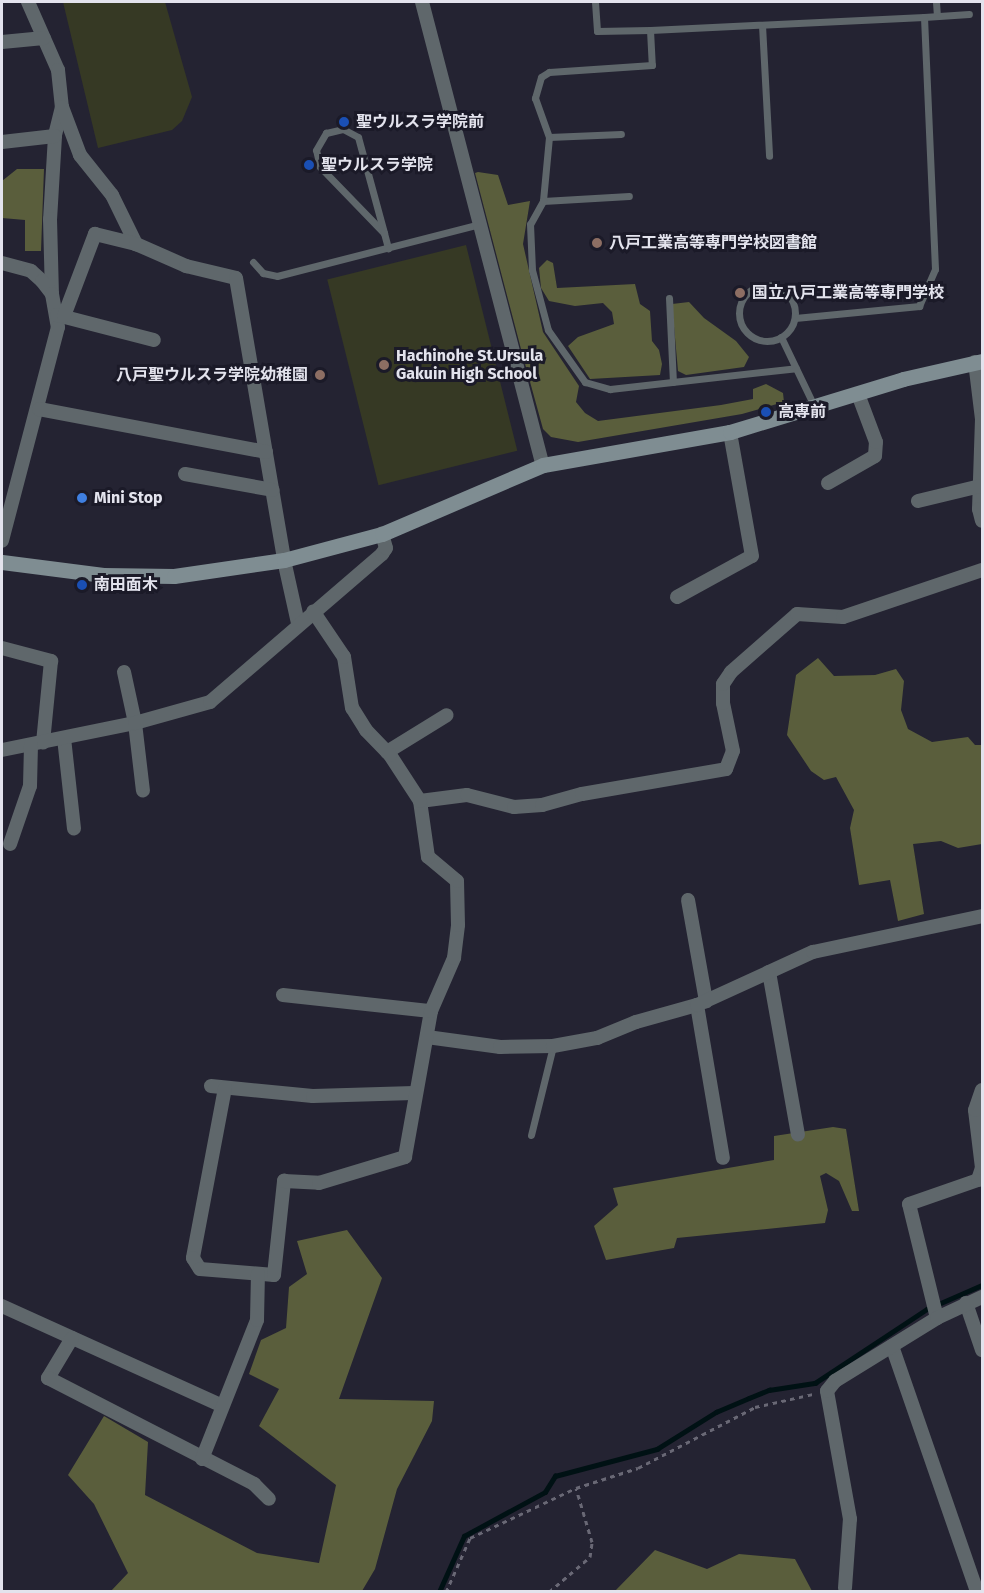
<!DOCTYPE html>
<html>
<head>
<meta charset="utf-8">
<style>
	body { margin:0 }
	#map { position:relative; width:984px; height:1593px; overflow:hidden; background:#242332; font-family:"Fira Sans","Noto Sans JP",sans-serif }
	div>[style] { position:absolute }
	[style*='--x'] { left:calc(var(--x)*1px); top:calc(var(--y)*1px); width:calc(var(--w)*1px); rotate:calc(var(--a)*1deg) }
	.green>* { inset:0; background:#363924; transform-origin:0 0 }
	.forest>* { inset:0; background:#5a5e3c }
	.stream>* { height:4.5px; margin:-2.25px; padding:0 2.25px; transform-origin:2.25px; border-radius:2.25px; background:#001114 }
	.path>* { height:3px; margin-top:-1.5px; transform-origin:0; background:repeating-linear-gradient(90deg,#696875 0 4.5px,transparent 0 9px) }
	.lane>* { height:7px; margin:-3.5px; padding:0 3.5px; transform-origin:3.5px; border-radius:3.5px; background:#5f676b }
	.lane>.ring { margin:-3.5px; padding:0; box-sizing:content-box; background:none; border:7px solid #5f676b; border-radius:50% }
	.street>* { height:14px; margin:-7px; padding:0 7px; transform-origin:7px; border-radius:7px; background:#5f676b }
	.secondary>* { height:15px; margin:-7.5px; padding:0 7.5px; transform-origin:7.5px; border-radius:7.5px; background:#7f8d92 }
	.dots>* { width:16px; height:16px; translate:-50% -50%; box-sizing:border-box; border:3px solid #1b1a28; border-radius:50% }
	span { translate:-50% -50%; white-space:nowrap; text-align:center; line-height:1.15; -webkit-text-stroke:6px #1b1a28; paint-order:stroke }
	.poi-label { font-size:16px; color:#e3e3ed; font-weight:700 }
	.left { translate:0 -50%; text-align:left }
	.right { translate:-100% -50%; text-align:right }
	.frame { position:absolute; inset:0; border:3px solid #e3e3ed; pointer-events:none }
</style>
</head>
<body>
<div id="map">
	<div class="green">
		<div style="clip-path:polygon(63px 2px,165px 2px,192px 97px,182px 121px,172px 130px,98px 148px)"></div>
		<div style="left:466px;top:245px;width:212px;height:143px;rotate:76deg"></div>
	</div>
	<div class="forest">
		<div style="clip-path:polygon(17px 169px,44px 169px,41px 251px,25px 251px,25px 220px,2px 218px,2px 181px)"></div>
		<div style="clip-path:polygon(478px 172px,498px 175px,508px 205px,530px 201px,523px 244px,543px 332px,579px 386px,576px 402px,585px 413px,598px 421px,721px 405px,753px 399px,753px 389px,766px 384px,783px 393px,784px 402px,742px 414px,578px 442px,551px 437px,543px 429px,521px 349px,475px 173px)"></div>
		<div style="clip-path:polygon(547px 260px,553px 263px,557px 288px,635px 284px,640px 304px,650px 311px,652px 341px,659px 350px,662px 364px,660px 375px,590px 379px,568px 346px,578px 337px,614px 324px,612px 312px,603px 303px,575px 306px,549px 301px,541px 288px,539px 268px)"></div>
		<div style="clip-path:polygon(689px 302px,704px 318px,736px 341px,749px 357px,744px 367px,686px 375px,678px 371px,672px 304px)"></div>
		<div style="clip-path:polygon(818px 658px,834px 676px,875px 675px,896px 669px,904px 681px,901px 710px,908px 729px,932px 742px,968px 737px,975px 745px,982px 745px,982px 844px,958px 848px,941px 841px,913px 844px,924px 914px,898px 921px,890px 880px,859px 885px,850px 828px,854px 810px,836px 777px,824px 780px,811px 771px,787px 735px,796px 675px)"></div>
		<div style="clip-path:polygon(833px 1127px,846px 1129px,859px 1211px,852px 1211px,839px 1181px,826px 1173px,820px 1176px,828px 1210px,825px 1223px,677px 1238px,674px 1248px,606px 1260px,594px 1226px,618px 1205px,613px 1188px,774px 1160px,774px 1136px)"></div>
		<div style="clip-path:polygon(347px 1230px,382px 1278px,339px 1399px,434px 1401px,432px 1421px,397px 1489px,375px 1569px,362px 1591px,111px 1591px,128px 1573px,94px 1504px,68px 1475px,104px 1416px,148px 1442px,145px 1495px,257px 1553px,319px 1563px,336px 1485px,259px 1426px,279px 1389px,249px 1374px,261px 1340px,286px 1328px,289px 1287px,307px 1274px,297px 1241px)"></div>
		<div style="clip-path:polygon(655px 1550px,707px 1569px,739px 1554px,795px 1559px,812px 1591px,615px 1591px)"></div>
	</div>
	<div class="stream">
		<div style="--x:439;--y:1592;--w:61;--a:-65.9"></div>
		<div style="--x:464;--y:1536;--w:92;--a:-28.5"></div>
		<div style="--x:545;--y:1492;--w:19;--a:-58"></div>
		<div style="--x:555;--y:1476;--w:106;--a:-14.8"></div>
		<div style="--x:657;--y:1449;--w:70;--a:-32.1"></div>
		<div style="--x:716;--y:1412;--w:36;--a:-23"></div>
		<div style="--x:749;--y:1398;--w:22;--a:-22"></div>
		<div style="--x:769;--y:1390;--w:47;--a:-8.7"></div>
		<div style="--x:815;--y:1383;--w:134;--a:-33.5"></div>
		<div style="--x:927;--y:1309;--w:60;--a:-23.6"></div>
	</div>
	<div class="path">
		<div style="--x:446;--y:1592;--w:59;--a:-66"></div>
		<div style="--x:470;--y:1538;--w:117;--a:-25.3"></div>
		<div style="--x:549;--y:1592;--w:54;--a:-40.5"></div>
		<div style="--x:590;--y:1557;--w:15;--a:-82"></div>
		<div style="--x:592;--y:1542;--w:56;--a:-106.5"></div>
		<div style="--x:576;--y:1488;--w:65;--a:-17.9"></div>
		<div style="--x:638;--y:1468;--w:132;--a:-27.5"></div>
		<div style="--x:755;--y:1407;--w:59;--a:-12.6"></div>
	</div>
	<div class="lane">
		<div style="--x:595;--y:2;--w:29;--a:86"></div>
		<div style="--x:597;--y:31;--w:53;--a:-1.1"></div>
		<div style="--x:936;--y:2;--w:14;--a:86"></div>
		<div style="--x:924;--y:17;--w:45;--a:-3.8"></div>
		<div style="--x:762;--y:25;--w:131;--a:86.9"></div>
		<div style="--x:549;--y:137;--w:72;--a:-2.4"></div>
		<div style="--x:543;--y:201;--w:86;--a:-3.3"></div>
		<div style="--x:384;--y:233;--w:92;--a:-134.1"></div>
		<div style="--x:320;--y:167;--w:17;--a:-103"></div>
		<div style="--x:316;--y:150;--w:20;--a:-60"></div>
		<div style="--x:326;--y:133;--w:17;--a:-13"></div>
		<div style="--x:343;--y:129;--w:17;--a:28"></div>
		<div style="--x:358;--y:137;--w:99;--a:74.8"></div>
		<div style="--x:384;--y:233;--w:16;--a:75"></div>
		<div style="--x:253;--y:262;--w:15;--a:48"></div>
		<div style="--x:263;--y:273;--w:14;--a:12"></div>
		<div style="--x:277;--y:276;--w:210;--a:-14.4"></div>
		<div class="ring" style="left:739px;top:285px;width:49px;height:49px"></div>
		<div style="--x:669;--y:298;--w:84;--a:87.3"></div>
		<div style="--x:795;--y:318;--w:125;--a:-5.5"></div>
		<div style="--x:919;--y:306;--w:40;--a:-66.6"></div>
		<div style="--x:935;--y:269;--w:252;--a:-92.5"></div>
		<div style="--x:924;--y:17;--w:274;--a:177.3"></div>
		<div style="--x:650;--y:30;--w:35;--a:87"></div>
		<div style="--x:652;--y:65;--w:103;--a:176.1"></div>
		<div style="--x:549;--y:72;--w:9;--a:148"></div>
		<div style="--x:541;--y:77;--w:22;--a:106"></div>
		<div style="--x:535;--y:98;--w:41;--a:70.3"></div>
		<div style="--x:549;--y:137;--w:64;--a:95.4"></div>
		<div style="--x:543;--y:201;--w:26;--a:119"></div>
		<div style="--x:530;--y:224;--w:46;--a:87.5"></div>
		<div style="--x:532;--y:270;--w:62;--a:75.1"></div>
		<div style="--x:548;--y:330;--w:64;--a:54.6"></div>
		<div style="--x:585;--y:382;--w:26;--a:16"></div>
		<div style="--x:610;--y:389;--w:187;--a:-6.4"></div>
		<div style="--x:781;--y:337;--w:76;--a:64.4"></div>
		<div style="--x:531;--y:1135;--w:92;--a:-76.1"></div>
	</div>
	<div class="street">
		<div style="--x:28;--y:2;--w:74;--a:66.2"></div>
		<div style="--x:58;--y:70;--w:37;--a:84"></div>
		<div style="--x:62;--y:107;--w:30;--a:104"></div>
		<div style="--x:55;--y:136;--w:83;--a:93.4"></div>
		<div style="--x:50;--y:219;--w:75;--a:88.5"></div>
		<div style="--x:422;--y:2;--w:479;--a:75.4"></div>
		<div style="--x:2;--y:42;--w:42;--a:-5.4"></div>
		<div style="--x:62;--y:107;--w:51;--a:69.4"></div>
		<div style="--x:80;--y:155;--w:51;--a:51.3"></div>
		<div style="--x:112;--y:195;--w:55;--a:63.9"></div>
		<div style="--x:2;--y:142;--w:53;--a:-6.5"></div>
		<div style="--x:2;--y:263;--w:30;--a:15"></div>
		<div style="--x:31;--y:271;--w:15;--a:42"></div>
		<div style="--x:42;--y:281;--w:16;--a:52"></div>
		<div style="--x:52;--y:294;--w:34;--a:80"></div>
		<div style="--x:58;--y:327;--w:221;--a:104.7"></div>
		<div style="--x:57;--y:315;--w:100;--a:14.5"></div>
		<div style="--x:64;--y:316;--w:88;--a:-69.3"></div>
		<div style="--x:95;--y:234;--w:42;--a:13.7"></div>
		<div style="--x:136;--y:244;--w:55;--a:23.7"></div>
		<div style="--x:186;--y:266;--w:51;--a:13.5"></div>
		<div style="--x:236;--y:278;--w:286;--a:80.3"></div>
		<div style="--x:284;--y:560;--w:65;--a:77.5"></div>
		<div style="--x:975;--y:362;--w:57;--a:83"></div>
		<div style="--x:982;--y:419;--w:90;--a:91.9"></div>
		<div style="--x:979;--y:509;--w:12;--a:76"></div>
		<div style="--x:39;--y:409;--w:231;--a:10.7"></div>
		<div style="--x:185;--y:474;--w:89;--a:10.3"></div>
		<div style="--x:828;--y:483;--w:54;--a:-29.9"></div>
		<div style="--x:875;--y:456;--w:14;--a:-86"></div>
		<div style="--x:876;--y:442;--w:51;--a:-110.6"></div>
		<div style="--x:918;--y:501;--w:64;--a:-13.6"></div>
		<div style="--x:677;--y:597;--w:85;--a:-28.7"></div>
		<div style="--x:752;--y:556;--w:126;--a:-100.1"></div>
		<div style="--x:2;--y:648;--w:51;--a:14.9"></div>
		<div style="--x:51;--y:661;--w:82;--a:95.6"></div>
		<div style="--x:124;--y:672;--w:52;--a:77.8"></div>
		<div style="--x:135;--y:723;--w:68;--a:83.3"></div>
		<div style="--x:64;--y:738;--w:91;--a:83.7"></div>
		<div style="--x:2;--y:750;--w:136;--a:-11.5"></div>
		<div style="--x:135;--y:723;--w:78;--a:-15.6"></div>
		<div style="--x:210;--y:702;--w:227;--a:-40.7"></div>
		<div style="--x:382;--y:554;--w:7;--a:-56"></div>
		<div style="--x:386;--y:548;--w:15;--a:-106"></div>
		<div style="--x:387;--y:752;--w:70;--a:-31.7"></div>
		<div style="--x:420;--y:801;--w:47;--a:-7.3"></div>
		<div style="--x:467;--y:795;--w:49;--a:14.3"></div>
		<div style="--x:514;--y:807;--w:28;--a:-4"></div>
		<div style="--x:542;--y:805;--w:41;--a:-15.4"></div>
		<div style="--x:582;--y:794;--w:146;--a:-9.8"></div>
		<div style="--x:726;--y:769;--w:19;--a:-69"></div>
		<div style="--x:733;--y:751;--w:49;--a:-101.8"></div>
		<div style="--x:723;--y:703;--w:19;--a:-90"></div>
		<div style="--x:723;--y:684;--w:14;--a:-56"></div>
		<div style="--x:731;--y:672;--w:88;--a:-41.3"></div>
		<div style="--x:797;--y:614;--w:46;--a:3.7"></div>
		<div style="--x:843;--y:617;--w:147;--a:-18.7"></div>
		<div style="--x:10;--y:844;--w:61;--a:-71"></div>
		<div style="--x:30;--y:786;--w:41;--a:-88.6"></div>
		<div style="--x:688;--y:900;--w:103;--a:79.9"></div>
		<div style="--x:769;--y:972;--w:165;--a:79.9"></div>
		<div style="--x:283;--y:995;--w:149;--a:6.2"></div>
		<div style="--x:697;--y:1005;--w:155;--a:80.4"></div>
		<div style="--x:427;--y:1037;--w:74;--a:7.8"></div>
		<div style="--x:500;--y:1047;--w:53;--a:-1.1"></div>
		<div style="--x:553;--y:1046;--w:45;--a:-10.3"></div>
		<div style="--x:597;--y:1038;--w:42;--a:-22.3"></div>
		<div style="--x:636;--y:1022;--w:63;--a:-15.6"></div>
		<div style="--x:697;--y:1005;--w:128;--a:-24.6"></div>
		<div style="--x:813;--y:952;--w:173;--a:-12"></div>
		<div style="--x:211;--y:1086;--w:102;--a:5.6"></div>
		<div style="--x:313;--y:1096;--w:101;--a:-1.7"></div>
		<div style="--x:225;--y:1088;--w:173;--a:100.7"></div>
		<div style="--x:193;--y:1258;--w:13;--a:58"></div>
		<div style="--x:200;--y:1269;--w:74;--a:4.6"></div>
		<div style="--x:274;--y:1275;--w:95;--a:-83.9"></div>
		<div style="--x:284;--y:1181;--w:35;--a:3"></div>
		<div style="--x:319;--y:1183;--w:90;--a:-16.8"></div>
		<div style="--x:405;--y:1157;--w:148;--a:-79.9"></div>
		<div style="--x:431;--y:1011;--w:58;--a:-66.5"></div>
		<div style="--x:454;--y:958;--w:33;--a:-83"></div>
		<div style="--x:458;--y:925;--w:44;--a:-91.3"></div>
		<div style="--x:457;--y:881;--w:38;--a:-140"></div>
		<div style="--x:428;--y:857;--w:57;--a:-98.1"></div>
		<div style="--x:420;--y:801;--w:55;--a:-123.1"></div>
		<div style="--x:390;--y:755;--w:35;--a:-134"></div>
		<div style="--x:366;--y:730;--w:26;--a:-122"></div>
		<div style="--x:352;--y:708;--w:52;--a:-98.9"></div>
		<div style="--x:344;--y:657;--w:55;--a:-124"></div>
		<div style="--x:966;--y:1303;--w:50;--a:71.2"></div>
		<div style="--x:2;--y:1306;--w:242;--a:24.4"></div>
		<div style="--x:937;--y:1318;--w:117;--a:-103.8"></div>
		<div style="--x:909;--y:1204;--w:73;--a:-19.2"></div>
		<div style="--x:978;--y:1180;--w:13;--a:-72"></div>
		<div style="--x:982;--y:1168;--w:58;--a:-96.9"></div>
		<div style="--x:975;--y:1110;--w:21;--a:-71"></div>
		<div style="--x:72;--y:1338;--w:47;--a:121"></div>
		<div style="--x:48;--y:1378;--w:232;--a:27.2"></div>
		<div style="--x:254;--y:1484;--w:21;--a:45"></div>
		<div style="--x:892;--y:1346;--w:260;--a:70.9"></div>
		<div style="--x:202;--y:1459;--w:149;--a:-68.4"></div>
		<div style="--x:257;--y:1320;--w:46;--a:-88.8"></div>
		<div style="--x:845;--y:1588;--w:69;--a:-85.9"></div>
		<div style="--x:850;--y:1519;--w:130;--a:-100.2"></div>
		<div style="--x:827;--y:1391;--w:13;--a:-51"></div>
		<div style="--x:835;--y:1381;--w:120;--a:-31.7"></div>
		<div style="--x:937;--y:1318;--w:50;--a:-25"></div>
	</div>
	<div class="secondary">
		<div style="--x:2;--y:562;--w:102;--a:7.3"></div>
		<div style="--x:103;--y:575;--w:71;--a:0.8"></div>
		<div style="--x:174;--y:576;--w:111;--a:-8.3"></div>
		<div style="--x:284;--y:560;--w:101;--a:-14.9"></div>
		<div style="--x:382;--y:534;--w:175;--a:-23.2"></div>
		<div style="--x:543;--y:465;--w:190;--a:-10"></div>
		<div style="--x:730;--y:432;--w:181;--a:-17"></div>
		<div style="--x:903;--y:379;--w:81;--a:-12.8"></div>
	</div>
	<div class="dots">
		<div style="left:344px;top:122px;background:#1a4fb4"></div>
		<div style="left:309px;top:165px;background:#1a4fb4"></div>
		<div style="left:597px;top:243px;background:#8d6e63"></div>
		<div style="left:740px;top:293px;background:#8d6e63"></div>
		<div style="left:384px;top:365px;background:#8d6e63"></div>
		<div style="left:320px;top:375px;background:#8d6e63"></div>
		<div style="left:766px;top:412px;background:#1a4fb4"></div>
		<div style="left:82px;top:498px;background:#3f7fe0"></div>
		<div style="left:82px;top:585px;background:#1a4fb4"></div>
	</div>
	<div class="poi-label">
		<span class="left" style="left:356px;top:122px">聖ウルスラ学院前</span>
		<span class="left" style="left:321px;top:165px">聖ウルスラ学院</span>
		<span class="left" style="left:609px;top:243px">八戸工業高等専門学校図書館</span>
		<span class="left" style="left:752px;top:293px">国立八戸工業高等専門学校</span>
		<span class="left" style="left:396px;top:365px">Hachinohe St.Ursula<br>Gakuin High School</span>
		<span class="right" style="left:308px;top:375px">八戸聖ウルスラ学院幼稚園</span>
		<span class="left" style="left:778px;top:412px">高専前</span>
		<span class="left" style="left:94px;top:498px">Mini Stop</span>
		<span class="left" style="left:94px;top:585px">南田面木</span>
	</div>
	<div class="frame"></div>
</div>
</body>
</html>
